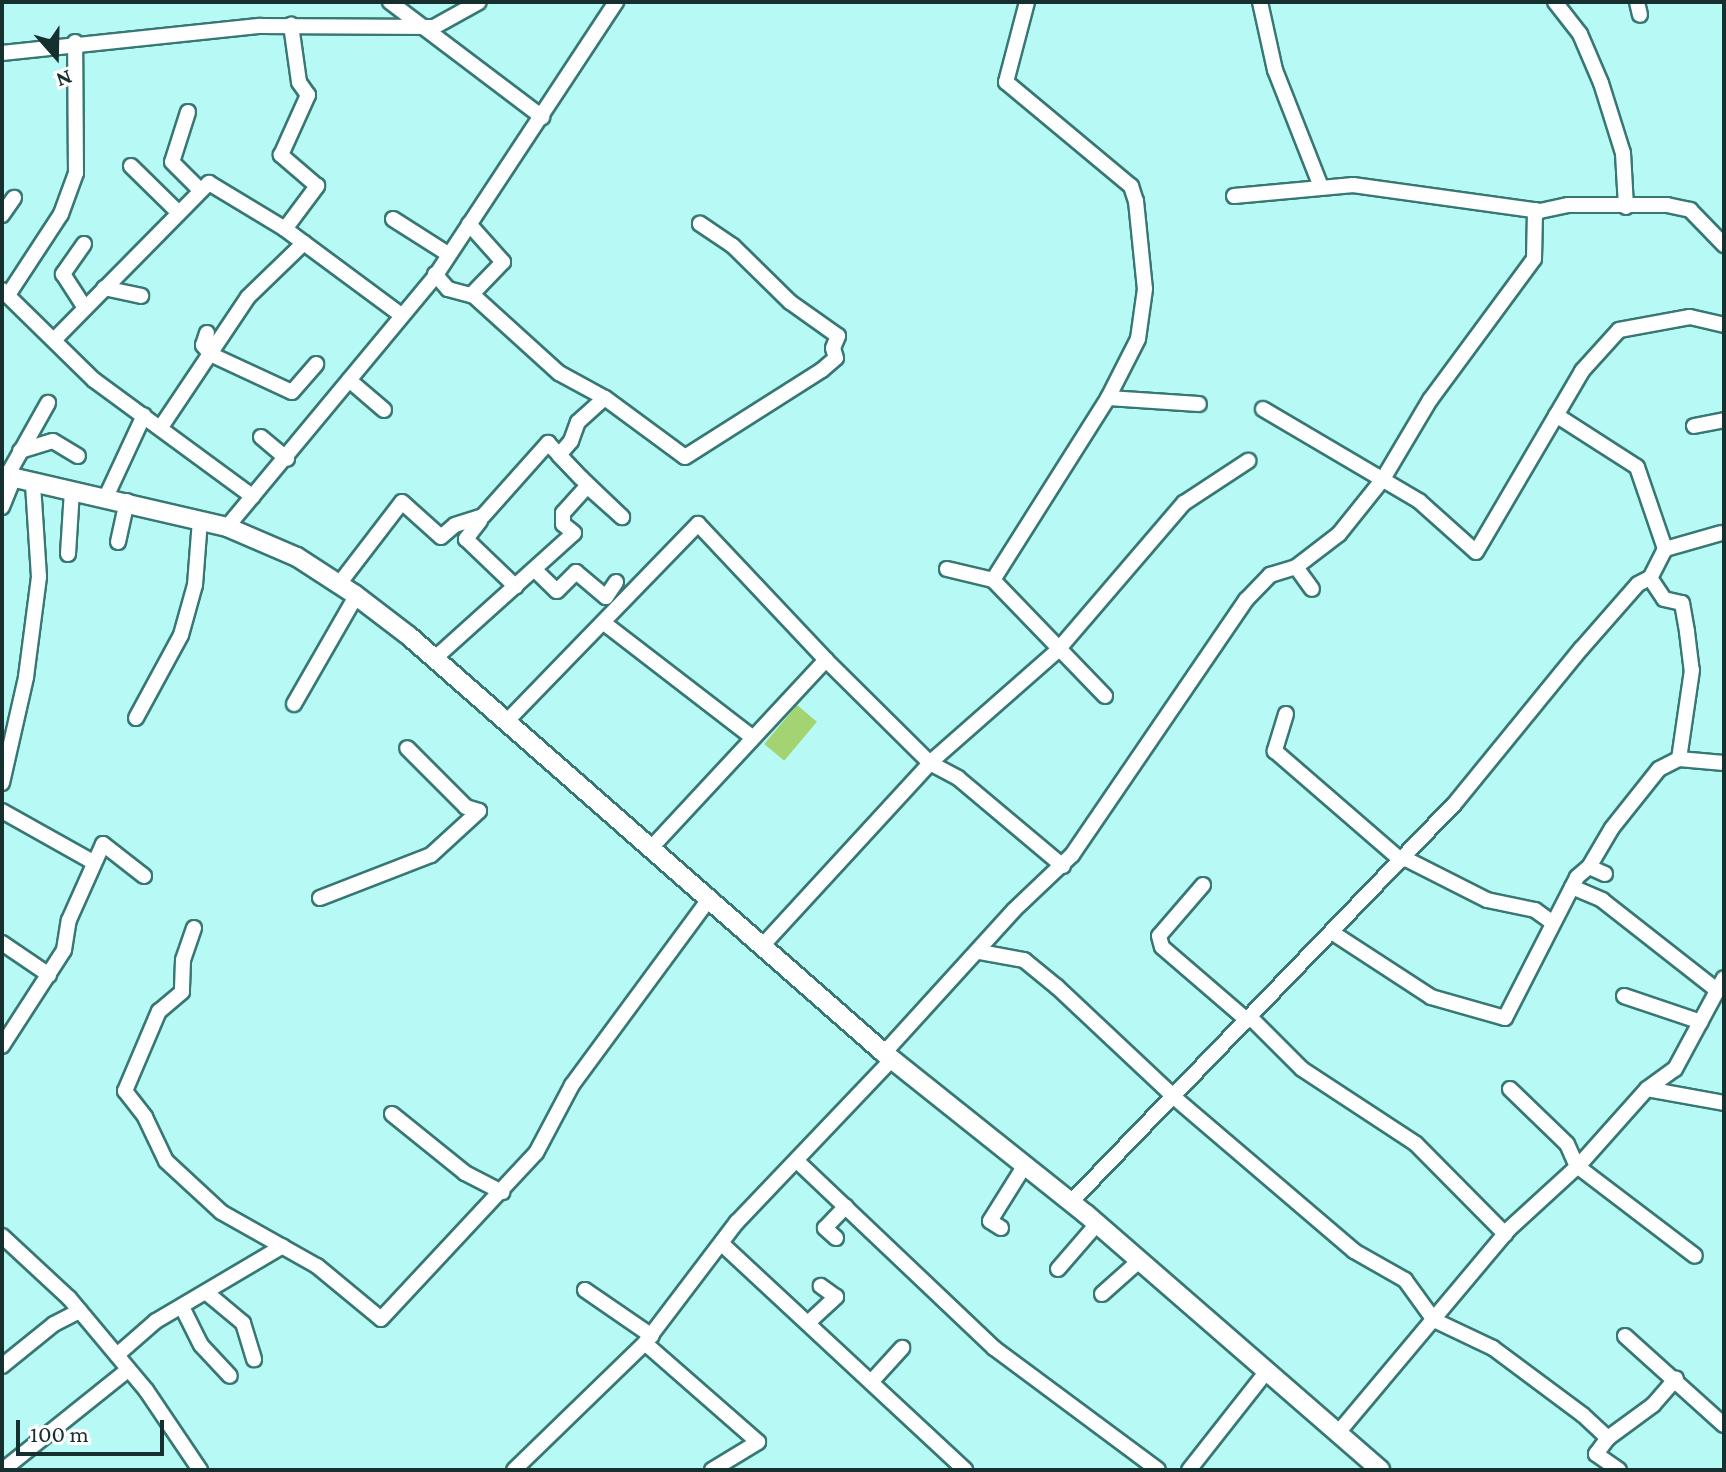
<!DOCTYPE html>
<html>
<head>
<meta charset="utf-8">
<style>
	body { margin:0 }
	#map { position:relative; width:1726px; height:1472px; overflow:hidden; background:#b7faf5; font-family:"Crimson Pro",serif }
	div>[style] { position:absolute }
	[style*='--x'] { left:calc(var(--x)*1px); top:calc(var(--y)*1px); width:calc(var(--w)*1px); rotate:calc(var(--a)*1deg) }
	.green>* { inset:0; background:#a4d372; transform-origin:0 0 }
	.roads { filter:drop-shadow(2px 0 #377874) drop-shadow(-2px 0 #377874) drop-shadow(0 2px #377874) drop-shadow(0 -2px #377874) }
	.minor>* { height:14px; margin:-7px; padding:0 7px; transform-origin:7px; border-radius:7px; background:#fff }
	.major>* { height:18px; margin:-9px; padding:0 9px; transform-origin:9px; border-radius:9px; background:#fff }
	span { translate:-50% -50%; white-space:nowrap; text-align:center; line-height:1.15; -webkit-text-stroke:7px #fff; paint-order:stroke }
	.frame { position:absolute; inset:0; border:4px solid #15302e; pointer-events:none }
	.north { position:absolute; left:16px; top:16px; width:80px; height:80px; -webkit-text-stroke:6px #fff; paint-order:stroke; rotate:160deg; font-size:22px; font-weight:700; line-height:32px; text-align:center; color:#15302e }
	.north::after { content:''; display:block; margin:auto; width:28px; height:36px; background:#15302e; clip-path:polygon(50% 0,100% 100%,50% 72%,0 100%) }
	.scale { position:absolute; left:16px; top:1420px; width:148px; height:36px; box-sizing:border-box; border:4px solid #15302e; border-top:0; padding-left:10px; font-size:24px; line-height:28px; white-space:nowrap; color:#15302e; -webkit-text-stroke:6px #fff; paint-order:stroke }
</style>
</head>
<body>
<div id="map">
	<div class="green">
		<div style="left:797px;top:705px;width:26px;height:51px;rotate:40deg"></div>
	</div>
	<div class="roads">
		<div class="minor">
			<div style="--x:390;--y:2;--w:191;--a:37.1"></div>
			<div style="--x:1027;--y:2;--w:83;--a:104.7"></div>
			<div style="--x:1006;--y:82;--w:163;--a:39.8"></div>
			<div style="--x:1131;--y:186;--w:16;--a:72"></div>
			<div style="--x:1136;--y:201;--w:88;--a:84.2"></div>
			<div style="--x:1145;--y:289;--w:50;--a:98"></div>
			<div style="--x:1138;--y:339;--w:66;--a:117"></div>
			<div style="--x:1260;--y:2;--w:70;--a:77.6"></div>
			<div style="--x:1275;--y:70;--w:126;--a:68.5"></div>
			<div style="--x:1555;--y:2;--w:41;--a:52"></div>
			<div style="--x:1580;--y:34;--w:53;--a:66.8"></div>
			<div style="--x:1601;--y:83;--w:73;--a:72.6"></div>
			<div style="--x:1623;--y:153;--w:54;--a:86.8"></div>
			<div style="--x:1637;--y:2;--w:13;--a:77"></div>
			<div style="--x:2;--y:53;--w:260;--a:-6"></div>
			<div style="--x:261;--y:26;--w:173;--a:0.3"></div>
			<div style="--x:434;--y:27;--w:51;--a:-29.1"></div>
			<div style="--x:188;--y:112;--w:52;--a:107.7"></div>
			<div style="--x:172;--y:162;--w:40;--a:45"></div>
			<div style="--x:131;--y:166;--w:66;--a:44.4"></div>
			<div style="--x:1234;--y:196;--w:120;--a:-5.3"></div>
			<div style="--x:1353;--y:185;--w:189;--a:7.9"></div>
			<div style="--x:1540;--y:211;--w:29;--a:-12"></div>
			<div style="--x:1568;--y:205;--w:99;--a:0"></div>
			<div style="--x:1667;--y:205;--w:24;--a:12"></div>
			<div style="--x:1690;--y:210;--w:49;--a:45.8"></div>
			<div style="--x:2;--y:215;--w:21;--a:-55"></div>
			<div style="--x:393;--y:219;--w:65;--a:32.5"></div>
			<div style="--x:469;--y:224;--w:51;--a:48.2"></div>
			<div style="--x:503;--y:262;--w:46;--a:134.1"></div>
			<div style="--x:285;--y:229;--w:54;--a:-53.3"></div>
			<div style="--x:317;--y:186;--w:48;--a:-139.3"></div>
			<div style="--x:281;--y:155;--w:66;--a:-65.8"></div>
			<div style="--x:308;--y:95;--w:16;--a:-125"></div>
			<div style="--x:299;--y:82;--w:58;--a:-98"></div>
			<div style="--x:84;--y:244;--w:37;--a:125"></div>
			<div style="--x:63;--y:274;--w:40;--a:57.1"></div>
			<div style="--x:435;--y:274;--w:20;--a:49"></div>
			<div style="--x:448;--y:289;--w:27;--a:15"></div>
			<div style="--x:474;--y:296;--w:115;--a:42.2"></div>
			<div style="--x:559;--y:373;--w:52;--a:28.5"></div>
			<div style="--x:605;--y:398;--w:99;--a:36.4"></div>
			<div style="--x:685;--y:457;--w:162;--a:-32.4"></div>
			<div style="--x:822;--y:370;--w:18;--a:-41"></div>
			<div style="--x:836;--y:358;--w:10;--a:-107"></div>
			<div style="--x:833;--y:348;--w:13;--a:-67"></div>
			<div style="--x:838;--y:336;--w:59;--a:-144.7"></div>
			<div style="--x:790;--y:302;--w:80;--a:-135.5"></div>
			<div style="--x:733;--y:246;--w:40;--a:-146"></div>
			<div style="--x:104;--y:288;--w:38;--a:12"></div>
			<div style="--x:2;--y:290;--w:129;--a:44.4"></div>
			<div style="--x:94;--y:380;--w:197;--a:36.3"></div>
			<div style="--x:8;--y:295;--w:97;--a:-56.8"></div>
			<div style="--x:61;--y:214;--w:44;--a:-69.9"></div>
			<div style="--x:76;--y:173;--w:131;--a:-90.4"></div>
			<div style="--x:207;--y:333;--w:13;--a:108"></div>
			<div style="--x:203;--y:345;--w:11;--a:52"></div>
			<div style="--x:210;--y:354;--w:90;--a:24.9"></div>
			<div style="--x:292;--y:392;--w:37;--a:-49"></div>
			<div style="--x:54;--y:340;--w:221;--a:-45.4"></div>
			<div style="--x:209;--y:183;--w:89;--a:31.2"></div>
			<div style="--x:285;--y:229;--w:143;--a:36.5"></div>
			<div style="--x:349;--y:380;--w:46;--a:40.6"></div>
			<div style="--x:1263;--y:409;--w:181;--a:30.5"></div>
			<div style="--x:1419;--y:501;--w:76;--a:41.8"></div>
			<div style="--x:1476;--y:552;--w:210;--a:-59.6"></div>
			<div style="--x:1582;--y:371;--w:55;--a:-47.9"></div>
			<div style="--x:1619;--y:330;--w:72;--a:-10.4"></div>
			<div style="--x:1690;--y:317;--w:35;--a:13"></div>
			<div style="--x:1556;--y:415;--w:96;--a:32.7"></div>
			<div style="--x:1637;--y:467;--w:87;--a:71.1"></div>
			<div style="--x:1665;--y:549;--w:33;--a:117"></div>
			<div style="--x:1694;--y:426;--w:31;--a:-11"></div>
			<div style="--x:161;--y:427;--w:156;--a:-56.2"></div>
			<div style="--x:248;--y:297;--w:78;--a:-44"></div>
			<div style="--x:261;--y:437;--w:34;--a:40"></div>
			<div style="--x:20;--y:451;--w:34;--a:-17"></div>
			<div style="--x:53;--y:441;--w:29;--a:31"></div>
			<div style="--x:7;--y:476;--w:84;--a:-60.7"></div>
			<div style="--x:106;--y:497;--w:90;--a:-65.1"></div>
			<div style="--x:2;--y:507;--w:31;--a:-68"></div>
			<div style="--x:480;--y:521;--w:23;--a:128"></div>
			<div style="--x:466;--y:539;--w:69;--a:43.8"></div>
			<div style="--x:227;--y:527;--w:324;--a:-50.3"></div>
			<div style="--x:434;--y:278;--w:331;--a:-56.6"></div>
			<div style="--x:118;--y:542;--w:42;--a:-77.6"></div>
			<div style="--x:1665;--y:549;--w:58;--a:-15.9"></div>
			<div style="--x:68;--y:554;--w:63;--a:-86.4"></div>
			<div style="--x:1296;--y:567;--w:27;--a:54"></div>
			<div style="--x:947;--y:569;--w:47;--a:13.4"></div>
			<div style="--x:535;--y:570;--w:30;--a:44"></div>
			<div style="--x:557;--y:591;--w:27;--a:-45"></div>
			<div style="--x:576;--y:572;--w:39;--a:40"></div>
			<div style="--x:606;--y:597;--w:18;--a:-56"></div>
			<div style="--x:339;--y:584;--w:103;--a:-52.5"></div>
			<div style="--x:402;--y:502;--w:52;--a:41.9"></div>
			<div style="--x:441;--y:537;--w:18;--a:-41"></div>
			<div style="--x:455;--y:525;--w:29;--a:-18"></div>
			<div style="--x:483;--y:516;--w:98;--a:-48.3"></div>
			<div style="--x:548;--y:443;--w:48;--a:46.7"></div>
			<div style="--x:581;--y:478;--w:32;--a:-134"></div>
			<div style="--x:559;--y:455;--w:18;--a:-49"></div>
			<div style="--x:571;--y:441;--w:20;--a:-70"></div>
			<div style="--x:578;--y:422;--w:36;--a:-42"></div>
			<div style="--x:604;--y:623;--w:187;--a:37.6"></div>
			<div style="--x:434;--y:659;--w:188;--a:-42"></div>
			<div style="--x:574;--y:533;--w:14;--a:-141"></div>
			<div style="--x:563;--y:524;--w:11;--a:-90"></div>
			<div style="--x:563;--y:513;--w:36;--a:-48"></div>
			<div style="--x:587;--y:486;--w:47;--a:41.5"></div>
			<div style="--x:622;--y:517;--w:57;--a:-136.4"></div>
			<div style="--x:1105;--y:696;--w:161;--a:-134"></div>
			<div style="--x:993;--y:580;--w:215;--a:-57.7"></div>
			<div style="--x:1108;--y:398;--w:91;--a:3.8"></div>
			<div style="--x:294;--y:704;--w:125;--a:-60.1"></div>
			<div style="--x:1286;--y:714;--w:39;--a:107"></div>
			<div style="--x:1275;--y:751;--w:167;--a:40.9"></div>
			<div style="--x:136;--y:718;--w:94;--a:-61.5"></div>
			<div style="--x:181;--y:635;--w:52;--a:-74.4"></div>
			<div style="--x:195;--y:585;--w:65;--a:-85.6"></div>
			<div style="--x:506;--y:722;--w:276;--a:-45.9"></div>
			<div style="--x:698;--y:524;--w:187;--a:46.7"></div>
			<div style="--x:2;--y:783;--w:109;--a:-77.2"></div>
			<div style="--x:26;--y:677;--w:101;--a:-82.6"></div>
			<div style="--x:39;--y:577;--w:93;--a:-93.7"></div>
			<div style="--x:2;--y:811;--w:102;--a:29.3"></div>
			<div style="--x:651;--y:848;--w:257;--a:-47.1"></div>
			<div style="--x:826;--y:660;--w:146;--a:44.7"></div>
			<div style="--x:930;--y:763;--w:32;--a:28"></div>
			<div style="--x:958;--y:778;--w:137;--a:40"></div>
			<div style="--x:1404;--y:858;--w:93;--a:26.8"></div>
			<div style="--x:1487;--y:900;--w:49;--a:11.8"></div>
			<div style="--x:1535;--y:910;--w:22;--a:36"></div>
			<div style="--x:1605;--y:874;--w:17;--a:-156"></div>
			<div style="--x:1589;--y:867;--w:45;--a:-59.5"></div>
			<div style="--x:1612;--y:828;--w:75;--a:-51.5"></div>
			<div style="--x:1659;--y:769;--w:22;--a:-27"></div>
			<div style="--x:1203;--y:885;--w:67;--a:130.8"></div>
			<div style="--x:1159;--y:936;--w:11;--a:75"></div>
			<div style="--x:1162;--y:947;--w:113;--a:40.7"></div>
			<div style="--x:1572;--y:887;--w:33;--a:23"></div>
			<div style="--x:1602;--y:900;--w:147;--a:38.1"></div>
			<div style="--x:320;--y:898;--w:119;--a:-21.2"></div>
			<div style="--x:431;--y:855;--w:65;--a:-42.5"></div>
			<div style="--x:479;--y:811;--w:14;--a:-163"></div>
			<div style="--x:466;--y:807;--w:83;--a:-135"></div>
			<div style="--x:194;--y:928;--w:34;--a:109"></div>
			<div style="--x:183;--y:960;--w:32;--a:92"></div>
			<div style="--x:182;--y:992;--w:30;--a:140"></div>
			<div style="--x:159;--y:1011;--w:87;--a:113"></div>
			<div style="--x:125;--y:1091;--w:33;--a:52"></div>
			<div style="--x:145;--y:1117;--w:49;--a:64.5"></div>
			<div style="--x:166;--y:1161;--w:75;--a:42.8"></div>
			<div style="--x:221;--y:1212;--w:110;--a:29.4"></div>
			<div style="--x:317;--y:1266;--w:83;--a:39.6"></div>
			<div style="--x:381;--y:1319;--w:227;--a:-47"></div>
			<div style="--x:536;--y:1153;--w:77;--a:-62.1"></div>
			<div style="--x:572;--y:1085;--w:231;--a:-53.6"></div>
			<div style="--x:1333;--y:933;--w:117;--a:33.1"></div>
			<div style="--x:1431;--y:997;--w:77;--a:15.8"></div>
			<div style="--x:1505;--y:1018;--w:158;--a:-62.9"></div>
			<div style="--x:1577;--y:877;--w:16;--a:-40"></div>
			<div style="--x:2;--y:943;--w:57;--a:34.2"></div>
			<div style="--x:762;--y:946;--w:253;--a:-47.4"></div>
			<div style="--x:933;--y:760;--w:165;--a:-41.3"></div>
			<div style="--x:1057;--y:651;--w:195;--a:-49.4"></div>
			<div style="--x:1184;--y:503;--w:77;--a:-33.3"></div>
			<div style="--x:980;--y:952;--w:45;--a:10.3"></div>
			<div style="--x:1024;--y:960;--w:43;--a:39.3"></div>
			<div style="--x:1057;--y:987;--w:162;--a:43.2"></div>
			<div style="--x:1175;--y:1098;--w:235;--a:40.5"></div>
			<div style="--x:1354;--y:1251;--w:59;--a:29.6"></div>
			<div style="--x:1405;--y:1280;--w:49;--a:54.1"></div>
			<div style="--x:1434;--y:1320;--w:65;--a:25.4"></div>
			<div style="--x:1493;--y:1348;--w:112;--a:36.7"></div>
			<div style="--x:1583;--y:1415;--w:34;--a:43"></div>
			<div style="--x:1608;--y:1438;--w:20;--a:127"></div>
			<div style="--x:1596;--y:1454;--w:28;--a:35"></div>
			<div style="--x:1624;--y:996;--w:81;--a:18.7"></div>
			<div style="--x:1251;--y:1018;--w:72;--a:45"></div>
			<div style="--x:1302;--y:1069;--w:136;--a:33.3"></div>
			<div style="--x:1416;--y:1144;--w:127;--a:45.3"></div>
			<div style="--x:2;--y:1046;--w:114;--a:-57.1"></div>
			<div style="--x:64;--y:950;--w:30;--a:-81"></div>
			<div style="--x:69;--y:920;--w:83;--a:-65.9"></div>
			<div style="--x:103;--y:844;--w:52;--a:38"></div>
			<div style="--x:884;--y:1053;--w:193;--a:-47.7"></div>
			<div style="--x:1014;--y:910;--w:80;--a:-43.5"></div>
			<div style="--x:1072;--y:855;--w:309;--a:-55.7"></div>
			<div style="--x:1246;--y:600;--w:35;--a:-46"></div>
			<div style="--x:1270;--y:575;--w:27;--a:-17"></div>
			<div style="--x:1296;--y:567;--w:54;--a:-37.5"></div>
			<div style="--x:1339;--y:534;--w:70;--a:-51.3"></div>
			<div style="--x:1383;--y:479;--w:92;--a:-59.3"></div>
			<div style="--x:1430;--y:400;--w:175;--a:-53.6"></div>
			<div style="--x:1534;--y:259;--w:49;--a:-88.8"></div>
			<div style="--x:1510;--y:1089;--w:79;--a:44"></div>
			<div style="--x:1567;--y:1144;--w:24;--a:66"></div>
			<div style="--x:1577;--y:1166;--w:148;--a:37.3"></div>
			<div style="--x:1647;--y:1089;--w:78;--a:10.3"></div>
			<div style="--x:392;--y:1114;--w:94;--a:38.9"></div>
			<div style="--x:465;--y:1173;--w:42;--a:27.2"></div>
			<div style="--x:797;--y:1161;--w:272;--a:43.5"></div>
			<div style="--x:994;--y:1348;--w:204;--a:36.6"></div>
			<div style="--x:1071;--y:1202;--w:555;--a:-46.09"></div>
			<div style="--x:1456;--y:802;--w:198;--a:-50.8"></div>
			<div style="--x:1581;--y:649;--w:86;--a:-48.8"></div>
			<div style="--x:1638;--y:584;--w:13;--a:-27"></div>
			<div style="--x:1650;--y:578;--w:25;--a:56"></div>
			<div style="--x:1664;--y:599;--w:18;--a:13"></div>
			<div style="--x:1682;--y:603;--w:29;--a:80"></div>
			<div style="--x:1687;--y:632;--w:38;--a:83"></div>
			<div style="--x:1692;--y:670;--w:90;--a:98.3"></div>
			<div style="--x:1679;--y:759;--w:45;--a:5.1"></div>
			<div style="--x:1001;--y:1228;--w:13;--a:-148"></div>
			<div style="--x:990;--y:1221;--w:66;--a:-58"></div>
			<div style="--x:2;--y:1236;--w:91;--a:42.8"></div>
			<div style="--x:69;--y:1298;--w:120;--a:50.1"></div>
			<div style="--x:146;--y:1390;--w:97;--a:56"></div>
			<div style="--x:836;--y:1238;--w:15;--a:-138"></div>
			<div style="--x:825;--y:1228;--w:30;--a:-46"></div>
			<div style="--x:722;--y:1244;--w:332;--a:42.9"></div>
			<div style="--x:1058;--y:1269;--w:60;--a:-49.1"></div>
			<div style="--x:585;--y:1290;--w:81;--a:34.5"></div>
			<div style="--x:207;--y:1293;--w:47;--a:39.8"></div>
			<div style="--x:243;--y:1323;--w:38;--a:73"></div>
			<div style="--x:1102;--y:1294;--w:50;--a:-41.7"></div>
			<div style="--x:182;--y:1307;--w:42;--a:63.4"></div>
			<div style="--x:201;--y:1345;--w:42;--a:46.9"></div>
			<div style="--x:809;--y:1322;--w:37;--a:-43"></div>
			<div style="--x:836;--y:1297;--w:19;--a:-144"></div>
			<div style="--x:1625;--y:1336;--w:133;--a:42"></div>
			<div style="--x:117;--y:1355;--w:52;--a:-41.1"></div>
			<div style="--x:156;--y:1321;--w:147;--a:-30.6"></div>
			<div style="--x:2;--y:1366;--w:67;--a:-38.9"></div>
			<div style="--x:54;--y:1324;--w:29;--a:-27"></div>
			<div style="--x:872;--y:1381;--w:45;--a:-47.7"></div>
			<div style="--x:1337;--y:1434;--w:266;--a:-50"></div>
			<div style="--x:1508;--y:1230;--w:99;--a:-42.5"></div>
			<div style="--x:1581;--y:1163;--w:99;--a:-48.3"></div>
			<div style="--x:1647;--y:1089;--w:34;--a:-36"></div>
			<div style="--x:1675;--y:1069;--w:103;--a:-61.7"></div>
			<div style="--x:1608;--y:1438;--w:56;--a:-36.3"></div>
			<div style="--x:1653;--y:1405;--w:35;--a:-49"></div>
			<div style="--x:3;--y:1470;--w:160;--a:-38.7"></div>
			<div style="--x:514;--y:1470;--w:182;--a:-44.1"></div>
			<div style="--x:712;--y:1470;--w:54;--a:-31.3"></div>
			<div style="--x:758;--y:1442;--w:150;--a:-138.8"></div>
			<div style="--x:645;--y:1343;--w:152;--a:-52.8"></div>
			<div style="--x:737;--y:1222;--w:225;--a:-46.4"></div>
			<div style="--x:1189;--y:1470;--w:126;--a:-51.8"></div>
		</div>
		<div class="major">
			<div style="--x:2;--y:475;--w:231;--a:13"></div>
			<div style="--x:227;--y:527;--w:76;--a:23.2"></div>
			<div style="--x:297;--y:557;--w:68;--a:33"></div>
			<div style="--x:354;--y:594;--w:69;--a:37.4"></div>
			<div style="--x:409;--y:636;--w:632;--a:41.28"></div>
			<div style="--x:884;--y:1053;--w:258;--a:38.6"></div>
			<div style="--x:1086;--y:1214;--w:390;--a:41"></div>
		</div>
	</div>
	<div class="frame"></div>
	<div class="north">N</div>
	<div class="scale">100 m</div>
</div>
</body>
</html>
